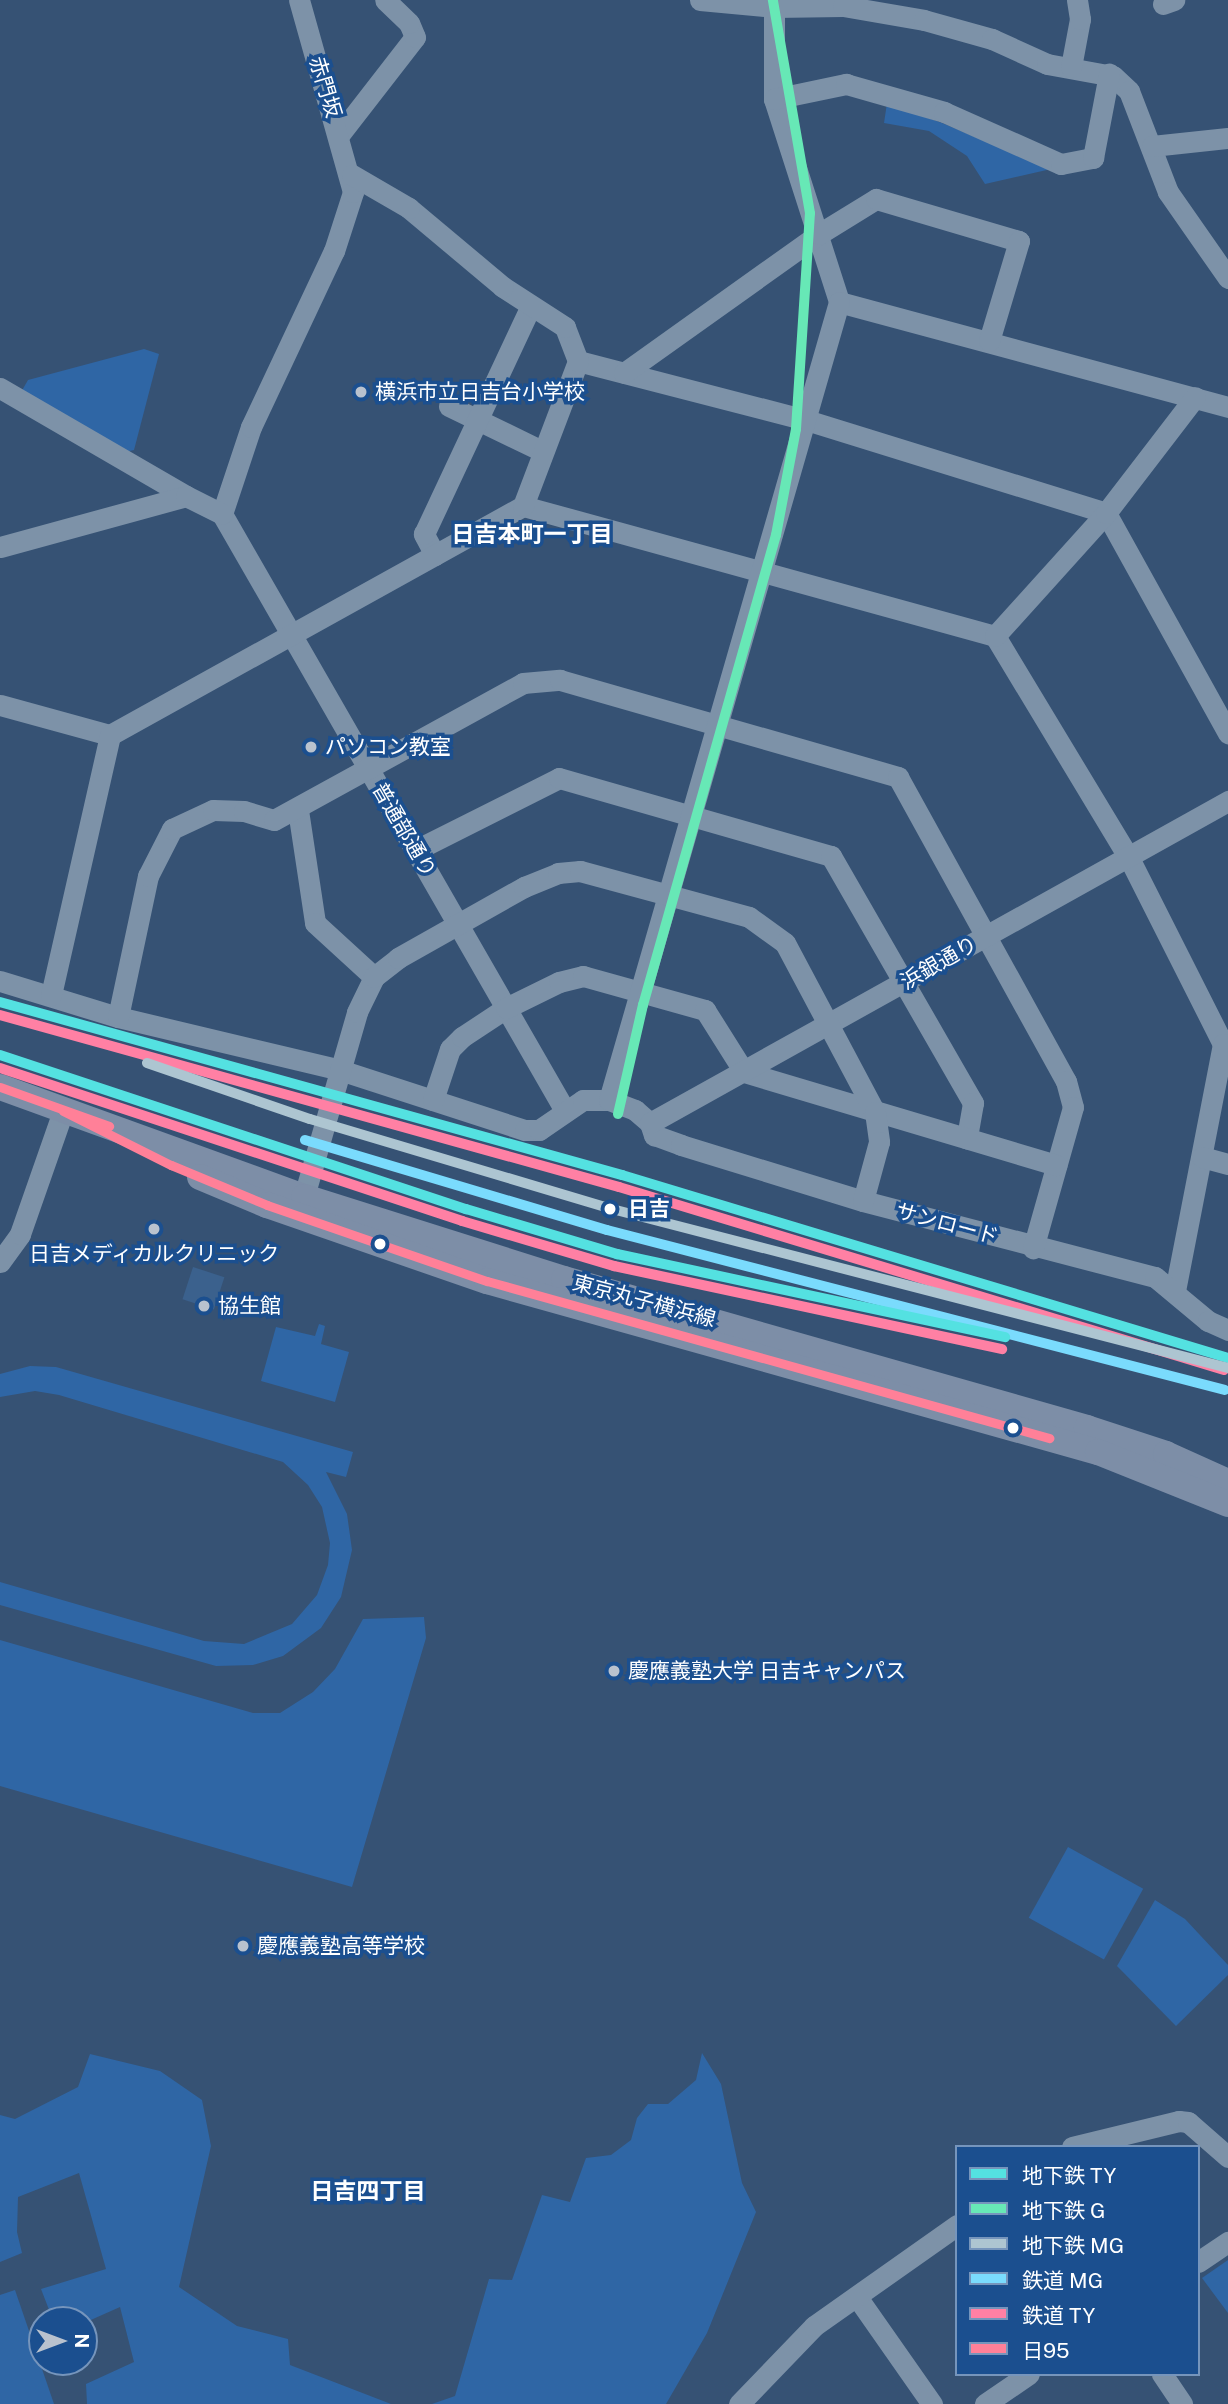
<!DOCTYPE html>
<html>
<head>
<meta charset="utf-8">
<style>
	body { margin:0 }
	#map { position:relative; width:1228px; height:2404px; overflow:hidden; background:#365274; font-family:"Public Sans","Noto Sans JP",sans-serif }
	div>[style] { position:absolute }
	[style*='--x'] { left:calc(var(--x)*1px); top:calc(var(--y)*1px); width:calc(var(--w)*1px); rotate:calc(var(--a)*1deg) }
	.green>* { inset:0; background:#2f66a5; transform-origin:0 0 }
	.water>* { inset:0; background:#3b618d; transform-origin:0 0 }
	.minor>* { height:21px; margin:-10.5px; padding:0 10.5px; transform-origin:10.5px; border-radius:10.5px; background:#7d92a8 }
	.major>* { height:26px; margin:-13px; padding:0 13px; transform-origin:13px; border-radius:13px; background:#7d8ea7 }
	.bus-1>* { height:9px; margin:-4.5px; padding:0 4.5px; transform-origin:4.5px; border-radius:4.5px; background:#ff8098 }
	.rail-1>* { height:10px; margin:-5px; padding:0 5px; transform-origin:5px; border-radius:5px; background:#7adbfd }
	.rail-2>* { height:10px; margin:-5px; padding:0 5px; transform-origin:5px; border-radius:5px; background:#ff80a4 }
	.metro-1>* { height:10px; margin:-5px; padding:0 5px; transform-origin:5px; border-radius:5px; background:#54e1e1 }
	.metro-2>* { height:10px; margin:-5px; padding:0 5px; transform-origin:5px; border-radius:5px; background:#67e8b6 }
	.metro-3>* { height:10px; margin:-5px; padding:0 5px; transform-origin:5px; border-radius:5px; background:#adc5d1 }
	.dots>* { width:19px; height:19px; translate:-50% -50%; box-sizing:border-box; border:4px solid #1b4f8f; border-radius:50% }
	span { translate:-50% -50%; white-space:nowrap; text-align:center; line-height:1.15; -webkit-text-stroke:7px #1b4f8f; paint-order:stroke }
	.street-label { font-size:21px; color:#fff }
	.poi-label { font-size:21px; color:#fff }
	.left { translate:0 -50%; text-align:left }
	.stop-label { font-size:21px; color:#fff; font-weight:700 }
	.neighbourhood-label { font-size:23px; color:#fff; font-weight:700 }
	.legend { position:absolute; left:955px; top:2145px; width:245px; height:231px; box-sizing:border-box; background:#1b4f8f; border:2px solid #7695bc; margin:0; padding:9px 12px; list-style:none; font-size:21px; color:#fff }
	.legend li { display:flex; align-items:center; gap:14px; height:35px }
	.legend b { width:35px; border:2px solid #7695bc }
	.north { position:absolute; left:28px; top:2306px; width:70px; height:70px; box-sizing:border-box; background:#1b4f8f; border:2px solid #7695bc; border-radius:50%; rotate:90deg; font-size:19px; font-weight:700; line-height:28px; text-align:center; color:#fff }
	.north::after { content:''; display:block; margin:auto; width:24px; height:32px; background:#b9c2ce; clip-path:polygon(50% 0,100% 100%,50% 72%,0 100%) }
</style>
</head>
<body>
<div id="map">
	<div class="green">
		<div style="clip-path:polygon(887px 103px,942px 123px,1051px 169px,985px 184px,967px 156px,929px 131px,884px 123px)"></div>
		<div style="clip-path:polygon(144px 349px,159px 354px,134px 450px,125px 452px,20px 394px,28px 380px)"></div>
		<div style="clip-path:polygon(319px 1324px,325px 1326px,321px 1344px,349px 1352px,335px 1402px,261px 1381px,276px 1327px,315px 1336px)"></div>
		<div style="clip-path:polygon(30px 1366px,56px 1367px,353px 1452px,346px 1477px,326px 1472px,347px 1514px,352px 1550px,341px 1597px,321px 1628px,283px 1656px,253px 1665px,216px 1666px,0 1605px,0 1582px,204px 1641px,244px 1644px,292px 1624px,317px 1595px,328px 1565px,330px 1543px,322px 1507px,308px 1485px,283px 1462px,59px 1395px,35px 1391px,0 1397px,0 1374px)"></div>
		<div style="clip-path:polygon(424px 1617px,426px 1638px,352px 1887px,0 1786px,0 1640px,253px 1713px,280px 1713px,313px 1692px,335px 1669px,363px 1619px)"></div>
		<div style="left:1068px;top:1847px;width:86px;height:81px;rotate:29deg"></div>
		<div style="clip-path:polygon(1155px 1900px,1185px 1919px,1228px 1965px,1228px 1975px,1176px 2026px,1117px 1966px)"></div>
		<div style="clip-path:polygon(702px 2053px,721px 2084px,742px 2183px,756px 2212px,707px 2333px,666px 2404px,432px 2404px,455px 2396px,489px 2279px,512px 2280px,542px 2195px,570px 2202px,586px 2158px,611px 2155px,631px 2140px,637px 2118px,648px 2104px,668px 2104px,696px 2080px)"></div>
		<div style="clip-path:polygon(90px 2054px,160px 2071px,202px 2100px,211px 2146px,179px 2287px,237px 2326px,288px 2339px,290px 2365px,391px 2404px,87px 2404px,86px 2384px,134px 2362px,120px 2307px,84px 2323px,53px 2320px,41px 2289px,106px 2269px,79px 2173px,18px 2197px,17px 2232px,22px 2253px,0 2262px,0 2115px,15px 2119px,78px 2087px)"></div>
		<div style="clip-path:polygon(1228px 2260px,1228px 2313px,1202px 2278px)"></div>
		<div style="clip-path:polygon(15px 2290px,54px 2404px,0 2404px,0 2295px)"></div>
	</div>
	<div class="water">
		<div style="left:193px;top:1267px;width:33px;height:34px;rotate:18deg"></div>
	</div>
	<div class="minor">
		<div style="--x:700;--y:0;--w:74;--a:5.4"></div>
		<div style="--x:774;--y:7;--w:69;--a:-0.8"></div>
		<div style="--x:843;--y:6;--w:82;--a:9.8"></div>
		<div style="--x:924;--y:20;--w:71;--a:15.6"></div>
		<div style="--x:992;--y:39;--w:60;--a:24.4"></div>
		<div style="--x:1047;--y:64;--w:67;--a:10.3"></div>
		<div style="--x:1113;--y:76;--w:22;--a:43"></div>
		<div style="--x:1129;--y:91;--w:108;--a:68.9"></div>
		<div style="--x:1168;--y:192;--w:105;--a:55.1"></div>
		<div style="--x:774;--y:0;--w:99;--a:90"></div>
		<div style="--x:774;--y:99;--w:213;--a:72.2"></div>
		<div style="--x:1163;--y:4;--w:12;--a:-20"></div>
		<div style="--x:1071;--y:67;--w:49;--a:-79.4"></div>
		<div style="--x:1080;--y:19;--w:19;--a:-99"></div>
		<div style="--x:774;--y:99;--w:74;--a:-11.8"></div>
		<div style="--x:846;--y:84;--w:102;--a:15.9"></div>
		<div style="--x:944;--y:112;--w:128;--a:24"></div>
		<div style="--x:1061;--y:164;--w:33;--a:-11"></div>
		<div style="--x:1093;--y:158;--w:86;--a:-79.2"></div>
		<div style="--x:339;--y:135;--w:124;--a:-52.2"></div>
		<div style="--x:415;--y:37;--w:15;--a:-113"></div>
		<div style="--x:409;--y:23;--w:33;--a:-136"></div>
		<div style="--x:1152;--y:146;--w:76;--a:-6"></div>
		<div style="--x:839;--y:302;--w:403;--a:15.1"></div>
		<div style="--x:578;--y:361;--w:232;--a:14.5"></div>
		<div style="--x:803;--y:419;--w:317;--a:17.2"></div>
		<div style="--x:1106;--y:513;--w:252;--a:61"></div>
		<div style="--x:624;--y:373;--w:239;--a:-35.5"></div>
		<div style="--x:819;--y:234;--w:67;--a:-31.6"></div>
		<div style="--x:876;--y:199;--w:149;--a:16.4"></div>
		<div style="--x:1019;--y:241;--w:104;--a:106.7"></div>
		<div style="--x:0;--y:388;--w:215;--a:30.1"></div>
		<div style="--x:449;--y:406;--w:103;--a:25.8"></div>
		<div style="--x:523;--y:506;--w:490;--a:15.4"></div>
		<div style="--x:995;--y:636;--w:259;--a:58.9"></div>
		<div style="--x:1129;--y:858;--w:208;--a:63.2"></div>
		<div style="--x:1223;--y:1044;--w:253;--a:101"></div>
		<div style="--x:222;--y:514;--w:686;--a:60.11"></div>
		<div style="--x:222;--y:514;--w:92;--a:-71.6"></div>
		<div style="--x:251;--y:427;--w:195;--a:-64.8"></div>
		<div style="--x:334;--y:251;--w:62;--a:-72.1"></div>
		<div style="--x:353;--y:192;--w:199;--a:-105.7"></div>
		<div style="--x:0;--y:547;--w:193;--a:-15.3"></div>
		<div style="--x:186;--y:496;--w:40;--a:26.6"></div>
		<div style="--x:435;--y:555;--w:24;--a:-118"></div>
		<div style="--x:424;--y:534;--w:250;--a:-64.9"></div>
		<div style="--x:995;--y:636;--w:166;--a:-47.9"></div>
		<div style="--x:1106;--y:513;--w:146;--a:-52.5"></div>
		<div style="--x:0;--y:705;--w:114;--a:15.3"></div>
		<div style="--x:110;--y:735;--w:472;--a:-29"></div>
		<div style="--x:523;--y:506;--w:155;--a:-69.2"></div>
		<div style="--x:578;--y:361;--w:36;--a:-111"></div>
		<div style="--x:565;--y:327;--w:74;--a:-147.2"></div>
		<div style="--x:503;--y:287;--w:123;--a:-140"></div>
		<div style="--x:409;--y:208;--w:66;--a:-149.9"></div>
		<div style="--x:298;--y:810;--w:114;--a:81.4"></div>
		<div style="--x:315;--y:923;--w:80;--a:42.5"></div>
		<div style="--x:416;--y:850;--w:160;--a:-26.7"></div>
		<div style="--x:559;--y:778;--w:283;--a:16"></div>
		<div style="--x:831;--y:856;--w:285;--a:60.1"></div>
		<div style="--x:973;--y:1103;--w:36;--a:100"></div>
		<div style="--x:0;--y:981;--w:123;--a:17"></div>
		<div style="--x:118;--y:1017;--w:228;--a:13.4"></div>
		<div style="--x:340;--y:1070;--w:194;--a:18"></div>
		<div style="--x:525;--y:1130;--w:14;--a:0"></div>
		<div style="--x:539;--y:1130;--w:53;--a:-34.3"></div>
		<div style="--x:583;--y:1100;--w:26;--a:0"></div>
		<div style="--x:609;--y:1100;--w:28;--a:21"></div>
		<div style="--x:635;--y:1110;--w:20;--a:41"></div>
		<div style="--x:650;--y:1123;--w:13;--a:72"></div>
		<div style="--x:654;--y:1135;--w:29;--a:20"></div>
		<div style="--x:681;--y:1145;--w:190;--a:17.1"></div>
		<div style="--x:863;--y:1201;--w:302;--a:14.6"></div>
		<div style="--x:1155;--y:1277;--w:69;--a:39.7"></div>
		<div style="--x:1208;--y:1321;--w:22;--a:24"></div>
		<div style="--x:51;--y:995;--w:267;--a:-77.2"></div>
		<div style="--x:118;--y:1017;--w:144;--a:-78"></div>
		<div style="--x:148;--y:876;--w:53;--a:-62.9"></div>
		<div style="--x:172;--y:829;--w:45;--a:-24.9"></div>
		<div style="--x:213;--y:810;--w:31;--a:2"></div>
		<div style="--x:244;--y:811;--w:31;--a:17"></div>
		<div style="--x:274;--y:820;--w:284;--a:-28.8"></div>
		<div style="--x:523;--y:683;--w:37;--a:-5"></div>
		<div style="--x:560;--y:680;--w:352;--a:16"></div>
		<div style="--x:898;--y:777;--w:347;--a:61.1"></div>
		<div style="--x:1066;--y:1081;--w:27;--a:75"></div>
		<div style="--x:1073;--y:1107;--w:147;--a:105.8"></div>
		<div style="--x:433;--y:1100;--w:54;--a:-71.6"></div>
		<div style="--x:450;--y:1049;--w:17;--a:-45"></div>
		<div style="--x:462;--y:1037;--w:53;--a:-33.4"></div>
		<div style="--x:506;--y:1008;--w:59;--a:-26.1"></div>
		<div style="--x:559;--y:982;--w:25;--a:-14"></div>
		<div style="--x:583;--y:976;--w:127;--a:15.6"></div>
		<div style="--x:705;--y:1010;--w:73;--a:57.8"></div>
		<div style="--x:744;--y:1072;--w:326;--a:16.6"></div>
		<div style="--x:609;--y:1100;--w:830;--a:-73.92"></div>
		<div style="--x:650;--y:1123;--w:662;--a:-29.12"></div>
		<div style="--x:1202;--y:1157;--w:27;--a:15"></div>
		<div style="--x:300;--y:1210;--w:206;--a:-73.9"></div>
		<div style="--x:357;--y:1012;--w:39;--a:-64"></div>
		<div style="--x:374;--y:977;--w:31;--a:-38"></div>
		<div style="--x:398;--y:958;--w:145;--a:-29.4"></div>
		<div style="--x:524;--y:887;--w:37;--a:-22"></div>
		<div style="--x:558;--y:873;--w:22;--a:-5"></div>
		<div style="--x:580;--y:871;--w:175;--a:15.2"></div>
		<div style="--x:749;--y:917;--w:44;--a:35.8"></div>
		<div style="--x:785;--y:943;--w:191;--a:62"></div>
		<div style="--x:875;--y:1112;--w:30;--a:82"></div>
		<div style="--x:879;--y:1142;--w:61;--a:105.2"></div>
		<div style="--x:0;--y:1262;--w:34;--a:-54"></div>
		<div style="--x:20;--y:1234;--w:130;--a:-70.7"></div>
		<div style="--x:1072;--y:2147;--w:110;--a:-13.7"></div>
		<div style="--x:1179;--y:2121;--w:9;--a:6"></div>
		<div style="--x:1188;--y:2122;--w:53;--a:41.2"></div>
		<div style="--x:1198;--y:2262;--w:36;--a:-34"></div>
		<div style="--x:857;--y:2297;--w:131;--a:55"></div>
		<div style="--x:1162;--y:2374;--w:36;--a:56"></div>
		<div style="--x:739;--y:2404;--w:108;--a:-46.1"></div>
		<div style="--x:814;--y:2326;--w:175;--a:-35.2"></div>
		<div style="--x:985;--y:2404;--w:53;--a:-34.3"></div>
	</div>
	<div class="major">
		<div style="--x:0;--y:1087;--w:323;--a:19.9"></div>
		<div style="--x:304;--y:1197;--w:273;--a:17.5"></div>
		<div style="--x:564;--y:1279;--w:544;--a:15.9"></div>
		<div style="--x:1087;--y:1428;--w:83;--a:18.2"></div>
		<div style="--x:1166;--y:1454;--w:68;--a:24.3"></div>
		<div style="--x:200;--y:1177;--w:73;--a:22.7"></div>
		<div style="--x:267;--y:1205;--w:233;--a:19.1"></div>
		<div style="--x:487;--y:1281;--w:634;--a:15.64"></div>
		<div style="--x:1098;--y:1452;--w:140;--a:21.8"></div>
	</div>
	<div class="bus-1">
		<div style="--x:0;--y:1087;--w:116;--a:19.7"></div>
		<div style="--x:63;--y:1111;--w:121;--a:26.6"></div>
		<div style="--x:171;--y:1165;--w:104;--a:22.6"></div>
		<div style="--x:267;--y:1205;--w:233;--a:19.1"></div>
		<div style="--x:487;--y:1281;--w:584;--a:15.61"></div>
	</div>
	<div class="rail-1">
		<div style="--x:305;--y:1140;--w:315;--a:16.6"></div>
		<div style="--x:607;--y:1230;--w:638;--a:14.52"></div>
	</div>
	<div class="rail-2">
		<div style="--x:0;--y:1015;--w:642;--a:15.53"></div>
		<div style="--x:619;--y:1187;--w:632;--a:16.83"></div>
		<div style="--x:0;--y:1068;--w:487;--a:18.3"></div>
		<div style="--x:462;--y:1221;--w:159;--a:16.5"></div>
		<div style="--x:614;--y:1266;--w:397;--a:12.1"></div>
	</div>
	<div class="metro-1">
		<div style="--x:0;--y:1002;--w:646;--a:15.54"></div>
		<div style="--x:622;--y:1175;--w:633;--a:16.8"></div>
		<div style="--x:0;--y:1055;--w:491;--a:18.3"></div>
		<div style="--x:466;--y:1209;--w:158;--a:16.6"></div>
		<div style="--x:617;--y:1254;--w:397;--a:12.1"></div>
	</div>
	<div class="metro-2">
		<div style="--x:618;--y:1114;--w:112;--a:-77.1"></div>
		<div style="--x:643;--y:1005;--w:488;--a:-74.2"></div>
		<div style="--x:776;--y:535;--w:108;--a:-79.3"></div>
		<div style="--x:796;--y:429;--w:216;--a:-86.3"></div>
		<div style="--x:810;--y:213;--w:216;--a:-99.9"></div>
	</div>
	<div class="metro-3">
		<div style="--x:147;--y:1063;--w:172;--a:19"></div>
		<div style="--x:310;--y:1119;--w:315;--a:16.6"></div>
		<div style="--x:612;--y:1209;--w:636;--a:14.47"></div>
	</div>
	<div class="dots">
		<div style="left:361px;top:392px;background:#b9c2ce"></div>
		<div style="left:311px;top:747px;background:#b9c2ce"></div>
		<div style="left:610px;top:1209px;background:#fff"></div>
		<div style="left:154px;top:1229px;background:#b9c2ce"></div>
		<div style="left:380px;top:1244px;background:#fff"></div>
		<div style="left:204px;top:1306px;background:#b9c2ce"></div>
		<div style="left:1013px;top:1428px;background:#fff"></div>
		<div style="left:614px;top:1671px;background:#b9c2ce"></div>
		<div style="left:243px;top:1946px;background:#b9c2ce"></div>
	</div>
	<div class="street-label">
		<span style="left:325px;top:87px;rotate:73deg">赤門坂</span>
		<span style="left:404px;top:830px;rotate:60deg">普通部通り</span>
		<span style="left:939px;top:963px;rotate:-30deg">浜銀通り</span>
		<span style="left:947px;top:1224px;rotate:15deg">サンロード</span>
		<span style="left:644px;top:1301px;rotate:15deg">東京丸子横浜線</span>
	</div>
	<div class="poi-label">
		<span class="left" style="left:375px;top:392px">横浜市立日吉台小学校</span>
		<span class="left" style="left:325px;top:747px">パソコン教室</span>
		<span style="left:154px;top:1254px">日吉メディカルクリニック</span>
		<span class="left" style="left:218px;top:1306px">協生館</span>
		<span class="left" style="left:628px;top:1671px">慶應義塾大学 日吉キャンパス</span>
		<span class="left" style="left:257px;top:1946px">慶應義塾高等学校</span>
	</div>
	<div class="stop-label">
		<span class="left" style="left:628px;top:1209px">日吉</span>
	</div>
	<div class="neighbourhood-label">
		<span style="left:532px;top:534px">日吉本町一丁目</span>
		<span style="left:368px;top:2191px">日吉四丁目</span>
	</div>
	<ul class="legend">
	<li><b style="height:9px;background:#54e1e1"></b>地下鉄 TY</li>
	<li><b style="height:9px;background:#67e8b6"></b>地下鉄 G</li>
	<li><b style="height:9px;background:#adc5d1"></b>地下鉄 MG</li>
	<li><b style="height:9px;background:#7adbfd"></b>鉄道 MG</li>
	<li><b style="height:9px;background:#ff80a4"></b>鉄道 TY</li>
	<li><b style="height:9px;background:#ff8098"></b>日95</li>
	</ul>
	<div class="north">N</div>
</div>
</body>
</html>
